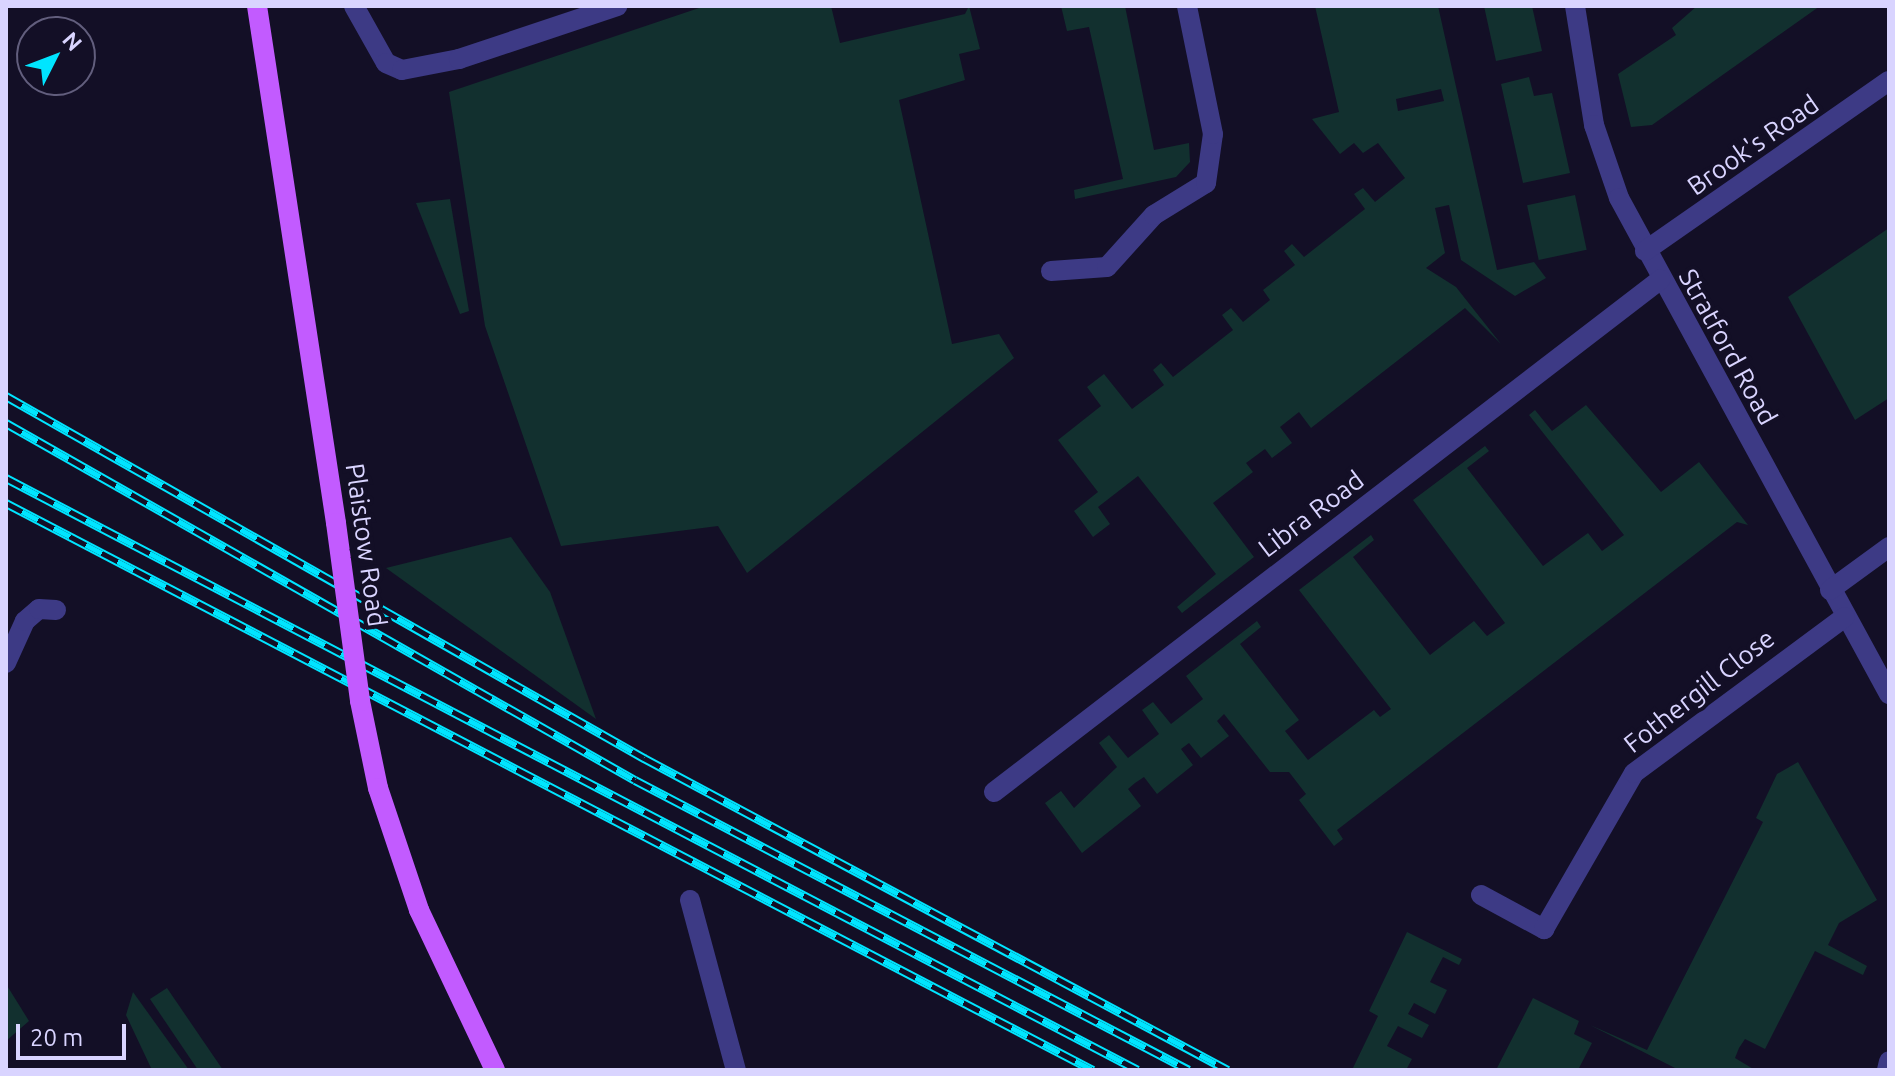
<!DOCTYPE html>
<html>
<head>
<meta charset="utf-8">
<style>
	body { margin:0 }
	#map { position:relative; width:1895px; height:1076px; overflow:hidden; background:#130f26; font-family:Ubuntu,sans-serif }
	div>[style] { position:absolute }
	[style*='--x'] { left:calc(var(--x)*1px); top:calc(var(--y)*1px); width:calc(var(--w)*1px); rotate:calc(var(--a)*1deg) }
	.green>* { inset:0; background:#12302f; transform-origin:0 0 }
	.street>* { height:20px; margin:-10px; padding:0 10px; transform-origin:10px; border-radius:10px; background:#3d3a85 }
	.primary>* { height:20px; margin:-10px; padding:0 10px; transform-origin:10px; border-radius:10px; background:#c25bff }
	.rail>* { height:9px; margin-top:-4.5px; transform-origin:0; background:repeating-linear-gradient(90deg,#130f26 0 18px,#00e5ff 0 36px); box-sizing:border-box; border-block:2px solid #00e5ff }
	.primary-bridge>* { height:20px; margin:-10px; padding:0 10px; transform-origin:10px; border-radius:10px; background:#c25bff }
	span { translate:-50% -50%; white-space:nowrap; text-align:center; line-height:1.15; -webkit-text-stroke:8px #130f26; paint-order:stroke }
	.street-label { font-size:26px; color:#d9d4ff }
	.frame { position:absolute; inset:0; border:8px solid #d9d4ff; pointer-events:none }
	.north { position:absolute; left:16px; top:16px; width:80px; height:80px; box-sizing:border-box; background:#130f26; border:2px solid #625e7d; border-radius:50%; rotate:48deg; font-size:22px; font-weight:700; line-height:32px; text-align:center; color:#d9d4ff }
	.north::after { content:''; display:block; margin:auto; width:28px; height:36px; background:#00e5ff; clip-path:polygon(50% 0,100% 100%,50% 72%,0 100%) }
	.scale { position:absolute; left:16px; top:1024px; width:110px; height:36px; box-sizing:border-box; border:4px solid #d9d4ff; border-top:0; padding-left:10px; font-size:24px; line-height:28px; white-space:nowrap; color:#d9d4ff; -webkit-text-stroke:6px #130f26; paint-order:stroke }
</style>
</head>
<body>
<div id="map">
	<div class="green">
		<div style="clip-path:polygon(705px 6px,831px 6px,840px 43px,965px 14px,969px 6px,980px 49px,959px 54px,965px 80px,899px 100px,952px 344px,999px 334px,1014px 358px,747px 573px,718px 526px,561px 546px,485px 326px,449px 92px)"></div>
		<div style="clip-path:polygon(1061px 6px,1125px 6px,1154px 150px,1189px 143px,1190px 162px,1176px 177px,1075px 199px,1074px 190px,1123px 179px,1089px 27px,1067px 31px)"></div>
		<div style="clip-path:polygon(evenodd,1315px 6px,1438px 6px,1497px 270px,1534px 262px,1546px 278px,1515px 296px,1461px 260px,1449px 205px,1435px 208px,1445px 253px,1426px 268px,1456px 287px,1501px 344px,1465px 308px,1311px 428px,1299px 412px,1280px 427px,1292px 443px,1272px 458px,1265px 449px,1246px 463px,1253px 472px,1213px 503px,1254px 557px,1182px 613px,1177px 607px,1216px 574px,1138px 476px,1098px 507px,1110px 524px,1093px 537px,1074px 511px,1098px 492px,1058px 440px,1101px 406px,1087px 387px,1104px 374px,1132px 409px,1164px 385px,1153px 370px,1161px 363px,1173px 377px,1233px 330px,1222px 315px,1231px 308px,1243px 322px,1270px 300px,1263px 290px,1295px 265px,1284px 251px,1292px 244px,1304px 257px,1365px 209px,1354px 194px,1363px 188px,1375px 202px,1405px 178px,1378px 143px,1363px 153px,1354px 143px,1340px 154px,1312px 119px,1339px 112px,1315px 6px,1441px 89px,1444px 101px,1398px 111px,1396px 99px,1441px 89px)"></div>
		<div style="clip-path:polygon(1484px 6px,1532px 6px,1542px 51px,1496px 61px)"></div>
		<div style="clip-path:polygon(1697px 6px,1820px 6px,1652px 125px,1631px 127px,1618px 74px,1676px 35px,1672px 28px)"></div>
		<div style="clip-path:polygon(1529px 77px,1534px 96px,1552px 93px,1570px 173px,1523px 183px,1501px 84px)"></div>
		<div style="left:1575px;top:195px;width:56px;height:49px;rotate:78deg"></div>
		<div style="clip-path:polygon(450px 199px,469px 311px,460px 314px,416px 203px)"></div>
		<div style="clip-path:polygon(1889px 228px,1889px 398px,1855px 420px,1788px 297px)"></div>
		<div style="clip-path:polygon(1586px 405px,1661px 492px,1699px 462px,1748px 525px,1737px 522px,1337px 830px,1343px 839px,1334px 846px,1299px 800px,1306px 794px,1289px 772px,1270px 772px,1224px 714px,1217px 721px,1229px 736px,1201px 758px,1189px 743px,1181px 749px,1193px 765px,1157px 794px,1144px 777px,1135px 783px,1128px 789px,1141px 806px,1082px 853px,1045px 803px,1061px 791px,1074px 808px,1117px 767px,1099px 743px,1109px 735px,1128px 758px,1159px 734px,1142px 710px,1153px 702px,1171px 724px,1203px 699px,1186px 676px,1257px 621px,1261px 627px,1240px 644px,1299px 720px,1285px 731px,1308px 760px,1374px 710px,1380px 717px,1391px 709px,1299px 590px,1371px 535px,1374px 540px,1353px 557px,1430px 655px,1474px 621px,1487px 636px,1505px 623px,1413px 500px,1485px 446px,1489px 451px,1467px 468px,1543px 566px,1588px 533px,1602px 551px,1624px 535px,1529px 415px,1535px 410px,1552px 431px)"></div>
		<div style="clip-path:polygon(511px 537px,550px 592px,596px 719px,386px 568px)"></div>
		<div style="clip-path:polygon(1798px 762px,1877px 900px,1839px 923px,1828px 945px,1867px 966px,1863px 975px,1815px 951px,1765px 1049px,1745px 1039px,1739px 1048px,1735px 1058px,1755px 1070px,1679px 1070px,1590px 1025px,1647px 1050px,1763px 822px,1756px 818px,1777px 774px)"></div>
		<div style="clip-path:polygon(1407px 932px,1462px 959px,1459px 965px,1443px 957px,1430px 982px,1447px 990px,1435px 1014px,1414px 1003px,1408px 1014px,1429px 1025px,1422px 1038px,1398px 1026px,1387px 1046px,1412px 1059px,1406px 1070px,1352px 1070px,1378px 1016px,1369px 1011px)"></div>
		<div style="clip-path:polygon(6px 984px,29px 1021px,6px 1041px)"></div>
		<div style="clip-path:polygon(167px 988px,223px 1070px,198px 1070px,150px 999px)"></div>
		<div style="clip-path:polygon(133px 992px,189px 1070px,152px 1070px,126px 1015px)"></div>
		<div style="clip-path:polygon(1533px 998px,1579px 1021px,1574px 1034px,1592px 1043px,1578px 1070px,1496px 1070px)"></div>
	</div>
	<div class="street">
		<div style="--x:354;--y:6;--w:65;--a:60.7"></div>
		<div style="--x:386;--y:63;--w:17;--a:24"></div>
		<div style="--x:402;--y:70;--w:58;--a:-10.9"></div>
		<div style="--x:459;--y:59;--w:167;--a:-18.5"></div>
		<div style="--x:1575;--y:6;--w:121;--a:80.9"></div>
		<div style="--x:1594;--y:125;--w:77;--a:71.1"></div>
		<div style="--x:1619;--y:198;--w:565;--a:61.44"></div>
		<div style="--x:1645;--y:251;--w:297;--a:-34.9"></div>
		<div style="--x:1051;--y:271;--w:56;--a:-4.1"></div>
		<div style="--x:1107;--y:267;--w:70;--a:-47.9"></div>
		<div style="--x:1154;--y:215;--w:61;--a:-31.6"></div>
		<div style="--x:1206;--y:183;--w:49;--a:-81.9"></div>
		<div style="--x:1213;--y:134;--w:131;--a:-101.5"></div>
		<div style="--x:1830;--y:590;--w:73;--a:-36.1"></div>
		<div style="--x:6;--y:663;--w:46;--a:-65.7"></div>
		<div style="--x:25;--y:621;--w:18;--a:-41"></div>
		<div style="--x:39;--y:609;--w:17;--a:3"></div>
		<div style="--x:994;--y:792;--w:841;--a:-37.56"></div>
		<div style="--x:1481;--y:895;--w:72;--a:28.4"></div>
		<div style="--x:1544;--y:929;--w:180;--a:-60"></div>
		<div style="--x:1634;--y:773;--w:262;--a:-36.5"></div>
		<div style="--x:690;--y:900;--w:176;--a:74.9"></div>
		<div style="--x:1887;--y:1070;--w:9;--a:-77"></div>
	</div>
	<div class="primary">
		<div style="--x:257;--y:6;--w:523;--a:81.31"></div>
		<div style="--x:360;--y:701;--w:89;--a:78.3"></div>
		<div style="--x:378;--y:788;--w:129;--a:71.4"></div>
		<div style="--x:419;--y:910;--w:177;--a:64.6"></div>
	</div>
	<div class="rail">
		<div style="--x:6;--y:396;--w:734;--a:29.57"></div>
		<div style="--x:644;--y:758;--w:662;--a:28.11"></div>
		<div style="--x:6;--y:423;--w:723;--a:29.58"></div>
		<div style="--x:635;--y:780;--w:625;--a:27.63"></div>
		<div style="--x:6;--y:478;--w:1277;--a:27.61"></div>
		<div style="--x:6;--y:503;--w:1226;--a:27.55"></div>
	</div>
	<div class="primary-bridge">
		<div style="--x:336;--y:523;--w:180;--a:82.3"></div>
	</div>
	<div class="street-label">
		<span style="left:1753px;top:145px;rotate:-35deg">Brook's Road</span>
		<span style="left:1728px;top:347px;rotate:61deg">Stratford Road</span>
		<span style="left:1311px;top:514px;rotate:-37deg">Libra Road</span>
		<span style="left:366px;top:545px;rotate:82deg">Plaistow Road</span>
		<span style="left:1699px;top:691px;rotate:-38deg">Fothergill Close</span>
	</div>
	<div class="frame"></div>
	<div class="north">N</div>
	<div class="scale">20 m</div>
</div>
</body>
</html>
